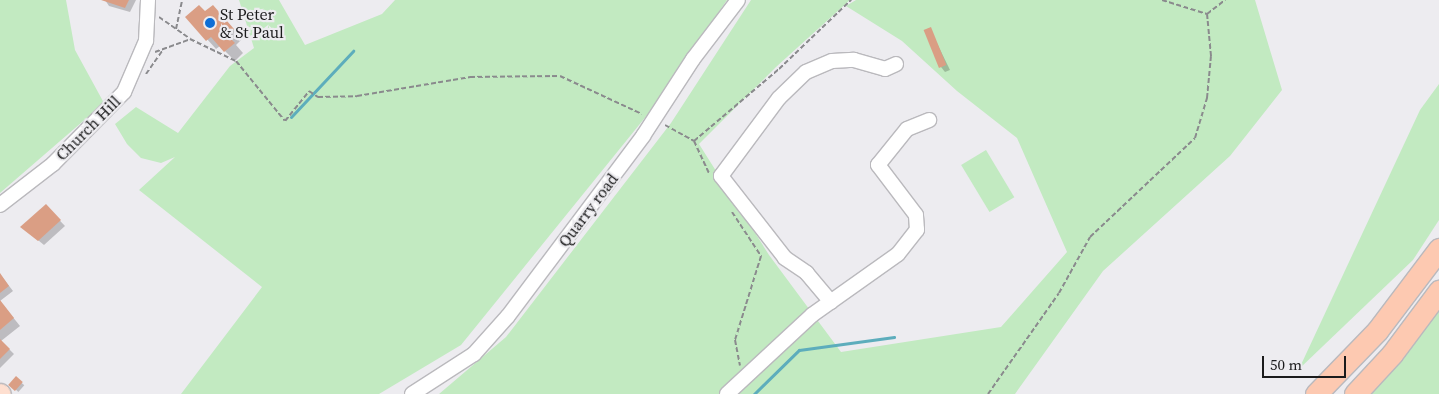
<!DOCTYPE html>
<html>
<head>
<meta charset="utf-8">
<style>
	body { margin:0 }
	#map { position:relative; width:1439px; height:394px; overflow:hidden; background:#edecf0; font-family:"Source Serif 4",serif }
	div>[style] { position:absolute }
	[style*='--x'] { left:calc(var(--x)*1px); top:calc(var(--y)*1px); width:calc(var(--w)*1px); rotate:calc(var(--a)*1deg) }
	.green>* { inset:0; background:#c2eac1; transform-origin:0 0 }
	.shadow>* { inset:0; background:#0003; transform-origin:0 0 }
	.stream>* { height:3px; margin:-1.5px; padding:0 1.5px; transform-origin:1.5px; border-radius:1.5px; background:#5dadbc }
	.building>* { inset:0; background:#da9e84; transform-origin:0 0 }
	.path>* { height:2px; margin-top:-1px; transform-origin:0; background:repeating-linear-gradient(90deg,#8a8a8d 0 5px,transparent 0 7.5px) }
	.roads { filter:drop-shadow(1px 0 #bab9bd) drop-shadow(-1px 0 #bab9bd) drop-shadow(0 1px #bab9bd) drop-shadow(0 -1px #bab9bd) }
	.minor>* { height:14px; margin:-7px; padding:0 7px; transform-origin:7px; border-radius:7px; background:#fff }
	.major>* { height:19px; margin:-9.5px; padding:0 9.5px; transform-origin:9.5px; border-radius:9.5px; background:#fedfd0 }
	.highway>* { height:21px; margin:-10.5px; padding:0 10.5px; transform-origin:10.5px; border-radius:10.5px; background:#fdc9b1 }
	.dots>* { width:14px; height:14px; translate:-50% -50%; box-sizing:border-box; border:2px solid #edecf0; border-radius:50% }
	span { translate:-50% -50%; white-space:nowrap; text-align:center; line-height:1.15; -webkit-text-stroke:4.5px #edecf0; paint-order:stroke }
	.poi-label { font-size:16px; color:#1b1b1c }
	.left { translate:0 -50%; text-align:left }
	.street-label { font-size:16px; color:#1b1b1c }
	.scale { position:absolute; left:1262px; top:356px; width:84px; height:22px; box-sizing:border-box; border:2px solid #1b1b1c; border-top:0; padding-left:6px; font-size:15px; line-height:18px; white-space:nowrap; color:#1b1b1c; -webkit-text-stroke:4px #edecf0; paint-order:stroke }
</style>
</head>
<body>
<div id="map">
	<div class="green">
		<div style="clip-path:polygon(0 0,66px 0,75px 50px,104px 103px,0 193px)"></div>
		<div style="clip-path:polygon(239px 0,279px 0,305px 45px,382px 14px,395px 0,727px 0,656px 104px,461px 345px,379px 394px,181px 394px,262px 287px,139px 190px,175px 157px,161px 163px,141px 158px,127px 144px,115px 124px,136px 107px,178px 133px,230px 66px,254px 48px)"></div>
		<div style="clip-path:polygon(751px 0,850px 0,776px 67px,699px 144px,769px 255px,841px 352px,1001px 327px,1067px 252px,1017px 138px,957px 91px,902px 41px,846px 6px,856px 0,1255px 0,1282px 90px,1230px 156px,1103px 271px,1015px 394px,439px 394px,506px 337px,671px 123px)"></div>
		<div style="clip-path:polygon(1439px 84px,1439px 220px,1413px 260px,1299px 369px,1420px 110px)"></div>
		<div style="left:986px;top:150px;width:55px;height:29px;rotate:59deg"></div>
		<div style="clip-path:polygon(1439px 310px,1439px 394px,1370px 394px)"></div>
	</div>
	<div class="shadow">
		<div style="clip-path:polygon(105px 0,136px 0,130px 12px,109px 6px)"></div>
		<div style="clip-path:polygon(206px 13px,222px 16px,242px 39px,236px 45px,243px 53px,235px 61px,220px 46px,216px 49px,187px 17px)"></div>
		<div style="clip-path:polygon(930px 29px,950px 70px,945px 72px,941px 67px)"></div>
		<div style="clip-path:polygon(46px 206px,65px 226px,44px 245px,22px 227px)"></div>
		<div style="clip-path:polygon(0 274px,13px 291px,0 301px,20px 326px,1px 341px,14px 354px,0 368px)"></div>
		<div style="left:16px;top:378px;width:11px;height:9px;rotate:41deg"></div>
	</div>
	<div class="stream">
		<div style="--x:291;--y:117;--w:91;--a:-46.8"></div>
		<div style="--x:754;--y:394;--w:63;--a:-44.4"></div>
		<div style="--x:799;--y:350;--w:96;--a:-7.8"></div>
	</div>
	<div class="building">
		<div style="clip-path:polygon(101px 0,129px 0,125px 8px)"></div>
		<div style="clip-path:polygon(199px 5px,205px 11px,213px 5px,234px 29px,227px 35px,235px 43px,224px 52px,211px 37px,206px 41px,185px 17px)"></div>
		<div style="left:931px;top:27px;width:41px;height:8px;rotate:68deg"></div>
		<div style="clip-path:polygon(46px 204px,61px 220px,38px 241px,20px 227px)"></div>
		<div style="clip-path:polygon(0 273px,9px 286px,0 293px)"></div>
		<div style="clip-path:polygon(0 300px,14px 318px,0 330px)"></div>
		<div style="clip-path:polygon(0 339px,10px 349px,0 359px)"></div>
		<div style="left:16px;top:376px;width:9px;height:12px;rotate:41deg"></div>
	</div>
	<div class="path">
		<div style="--x:1162;--y:0;--w:47;--a:17.3"></div>
		<div style="--x:1207;--y:14;--w:23;--a:-38"></div>
		<div style="--x:159;--y:17;--w:38;--a:35"></div>
		<div style="--x:176;--y:29;--w:30;--a:-78"></div>
		<div style="--x:155;--y:52;--w:37;--a:-20"></div>
		<div style="--x:190;--y:39;--w:51;--a:25.6"></div>
		<div style="--x:236;--y:61;--w:77;--a:50.8"></div>
		<div style="--x:285;--y:121;--w:38;--a:-51"></div>
		<div style="--x:309;--y:91;--w:11;--a:34"></div>
		<div style="--x:318;--y:97;--w:39;--a:-1"></div>
		<div style="--x:357;--y:96;--w:115;--a:-9.5"></div>
		<div style="--x:470;--y:77;--w:90;--a:-0.6"></div>
		<div style="--x:560;--y:76;--w:90;--a:24.9"></div>
		<div style="--x:146;--y:74;--w:29;--a:-55"></div>
		<div style="--x:665;--y:125;--w:33;--a:29"></div>
		<div style="--x:694;--y:141;--w:111;--a:-40.3"></div>
		<div style="--x:779;--y:69;--w:100;--a:-43.8"></div>
		<div style="--x:694;--y:141;--w:35;--a:65"></div>
		<div style="--x:732;--y:212;--w:53;--a:56.6"></div>
		<div style="--x:761;--y:256;--w:88;--a:107.2"></div>
		<div style="--x:735;--y:340;--w:26;--a:79"></div>
		<div style="--x:988;--y:394;--w:123;--a:-54.9"></div>
		<div style="--x:1059;--y:293;--w:64;--a:-61"></div>
		<div style="--x:1090;--y:237;--w:144;--a:-43.3"></div>
		<div style="--x:1195;--y:138;--w:42;--a:-73.3"></div>
		<div style="--x:1207;--y:98;--w:42;--a:-84.6"></div>
		<div style="--x:1211;--y:56;--w:42;--a:-95.4"></div>
	</div>
	<div class="roads">
		<div class="minor">
			<div style="--x:0;--y:205;--w:67;--a:-37.7"></div>
			<div style="--x:53;--y:164;--w:101;--a:-45.4"></div>
			<div style="--x:124;--y:92;--w:56;--a:-66.7"></div>
			<div style="--x:146;--y:41;--w:41;--a:-87.2"></div>
			<div style="--x:831;--y:302;--w:38;--a:-130"></div>
			<div style="--x:807;--y:273;--w:27;--a:-146"></div>
			<div style="--x:785;--y:258;--w:104;--a:-128"></div>
			<div style="--x:721;--y:176;--w:97;--a:-53.4"></div>
			<div style="--x:779;--y:98;--w:37;--a:-44"></div>
			<div style="--x:806;--y:72;--w:28;--a:-23"></div>
			<div style="--x:832;--y:61;--w:22;--a:-3"></div>
			<div style="--x:854;--y:60;--w:32;--a:16"></div>
			<div style="--x:885;--y:69;--w:12;--a:-24"></div>
			<div style="--x:412;--y:394;--w:74;--a:-32.8"></div>
			<div style="--x:474;--y:354;--w:51;--a:-48.2"></div>
			<div style="--x:508;--y:316;--w:225;--a:-53.1"></div>
			<div style="--x:643;--y:136;--w:92;--a:-57"></div>
			<div style="--x:693;--y:59;--w:74;--a:-52.7"></div>
			<div style="--x:727;--y:394;--w:116;--a:-42.9"></div>
			<div style="--x:812;--y:315;--w:105;--a:-35.3"></div>
			<div style="--x:898;--y:254;--w:31;--a:-52"></div>
			<div style="--x:917;--y:230;--w:15;--a:-94"></div>
			<div style="--x:916;--y:215;--w:63;--a:-127.2"></div>
			<div style="--x:878;--y:165;--w:46;--a:-51.1"></div>
			<div style="--x:907;--y:129;--w:24;--a:-22"></div>
		</div>
		<div class="major">
			<div style="--x:0;--y:393;--w:1;--a:45"></div>
		</div>
		<div class="highway">
			<div style="--x:1316;--y:394;--w:88;--a:-45.9"></div>
			<div style="--x:1377;--y:331;--w:103;--a:-52.9"></div>
			<div style="--x:1355;--y:394;--w:54;--a:-47.2"></div>
			<div style="--x:1392;--y:354;--w:79;--a:-53.3"></div>
		</div>
	</div>
	<div class="dots">
		<div style="left:210px;top:23px;background:#0d6ed6"></div>
	</div>
	<div class="poi-label">
		<span class="left" style="left:220px;top:23px">St Peter<br>&amp; St Paul</span>
	</div>
	<div class="street-label">
		<span style="left:88px;top:128px;rotate:-45deg">Church Hill</span>
		<span style="left:588px;top:210px;rotate:-53deg">Quarry road</span>
	</div>
	<div class="scale">50 m</div>
</div>
</body>
</html>
